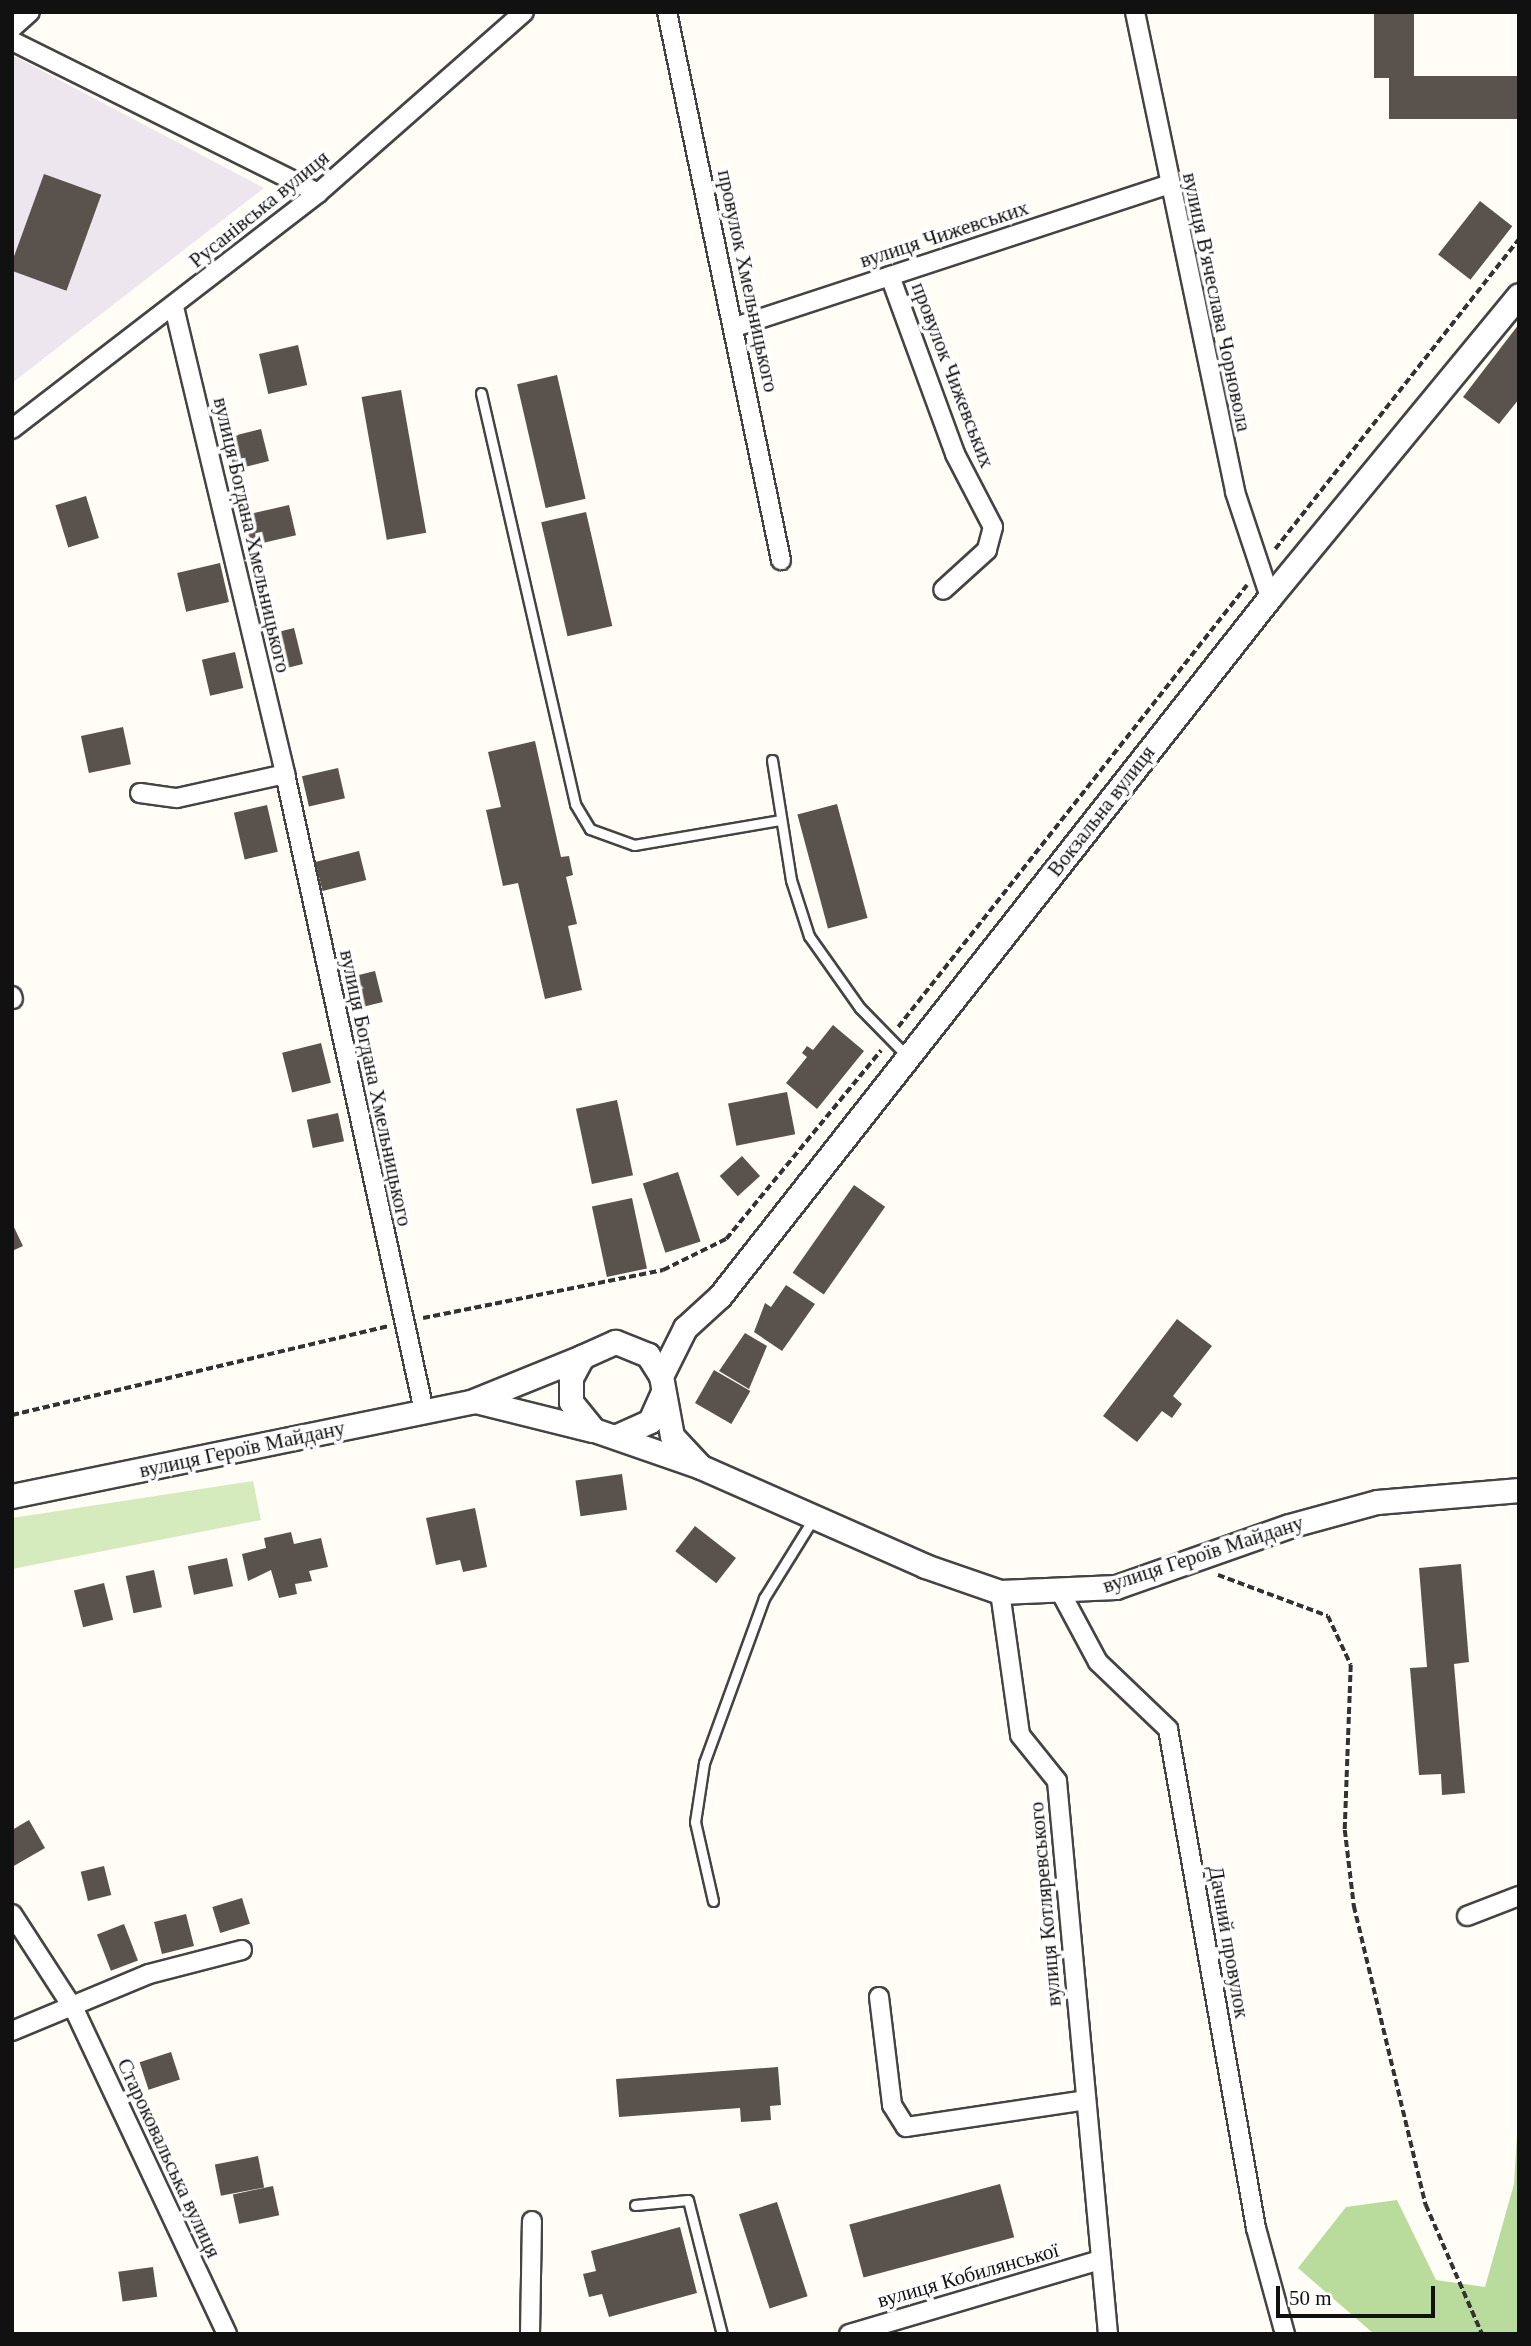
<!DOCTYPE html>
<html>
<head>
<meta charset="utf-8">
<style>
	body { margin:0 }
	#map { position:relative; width:1531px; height:2346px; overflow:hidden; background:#fffdf5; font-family:"Times New Roman",serif }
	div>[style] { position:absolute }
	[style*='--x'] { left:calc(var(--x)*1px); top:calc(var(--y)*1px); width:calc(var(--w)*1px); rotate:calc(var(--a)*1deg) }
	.industrial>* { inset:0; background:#eee6ef }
	.green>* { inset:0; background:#d5ebbd }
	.forest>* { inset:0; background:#b9dc9c }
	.building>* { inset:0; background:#5a524d; transform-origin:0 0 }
	.path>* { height:3.5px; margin-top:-1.75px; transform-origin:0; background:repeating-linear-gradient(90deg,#333 0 7px,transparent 0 10.5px) }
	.roads { filter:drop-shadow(2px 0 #444) drop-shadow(-2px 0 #444) drop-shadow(0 2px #444) drop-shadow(0 -2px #444) }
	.service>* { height:9px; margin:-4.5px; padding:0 4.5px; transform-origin:4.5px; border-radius:4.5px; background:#fff }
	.minor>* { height:18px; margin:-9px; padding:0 9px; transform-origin:9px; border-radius:9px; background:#fff }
	.tertiary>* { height:23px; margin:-11.5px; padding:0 11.5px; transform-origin:11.5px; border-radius:11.5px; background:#fff }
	span { translate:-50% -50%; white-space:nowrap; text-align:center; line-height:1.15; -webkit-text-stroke:7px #fff; paint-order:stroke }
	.street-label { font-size:21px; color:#111 }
	.frame { position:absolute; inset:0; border:14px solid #111; pointer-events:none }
	.scale { position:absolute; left:1276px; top:2286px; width:159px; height:32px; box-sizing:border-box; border:4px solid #111; border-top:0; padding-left:9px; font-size:21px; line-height:24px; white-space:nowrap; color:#111; -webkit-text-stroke:5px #fff; paint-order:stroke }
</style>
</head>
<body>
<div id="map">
	<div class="industrial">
		<div style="clip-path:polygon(12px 55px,264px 188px,12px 383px)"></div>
	</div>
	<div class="green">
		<div style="clip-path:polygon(253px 1481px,261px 1520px,12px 1569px,12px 1518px)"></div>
	</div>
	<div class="forest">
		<div style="clip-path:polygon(1519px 2103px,1519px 2334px,1374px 2334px,1298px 2268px,1346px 2207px,1397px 2200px,1436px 2280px,1485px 2287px,1514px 2184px)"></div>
	</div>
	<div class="building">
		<div style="left:1374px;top:12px;width:40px;height:66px"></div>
		<div style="left:1519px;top:76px;width:43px;height:130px;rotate:90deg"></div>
		<div style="left:44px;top:174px;width:61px;height:102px;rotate:20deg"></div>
		<div style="left:1480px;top:201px;width:41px;height:68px;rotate:38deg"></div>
		<div style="clip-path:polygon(1519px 324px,1519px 399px,1499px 424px,1463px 397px)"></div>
		<div style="left:298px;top:345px;width:41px;height:40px;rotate:77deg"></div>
		<div style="left:557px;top:375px;width:127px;height:41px;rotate:77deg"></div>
		<div style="left:401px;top:390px;width:145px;height:40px;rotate:80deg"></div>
		<div style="left:261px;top:429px;width:33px;height:36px;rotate:76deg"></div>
		<div style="left:86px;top:496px;width:44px;height:32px;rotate:73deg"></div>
		<div style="left:289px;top:505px;width:31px;height:48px;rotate:77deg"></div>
		<div style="left:586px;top:512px;width:117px;height:46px;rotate:77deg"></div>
		<div style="left:220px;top:563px;width:40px;height:44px;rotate:77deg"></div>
		<div style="left:294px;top:628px;width:37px;height:28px;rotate:76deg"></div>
		<div style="left:235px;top:652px;width:37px;height:34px;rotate:77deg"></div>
		<div style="left:123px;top:727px;width:38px;height:43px;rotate:78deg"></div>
		<div style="clip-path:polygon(535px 741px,561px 857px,569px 856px,573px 875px,566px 877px,577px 924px,568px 926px,582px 990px,545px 999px,518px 883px,503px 886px,486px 810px,501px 807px,488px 752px)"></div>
		<div style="left:338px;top:768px;width:31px;height:37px;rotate:77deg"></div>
		<div style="left:837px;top:804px;width:118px;height:41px;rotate:75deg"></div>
		<div style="left:267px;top:805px;width:48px;height:34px;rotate:77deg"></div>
		<div style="left:359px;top:851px;width:30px;height:45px;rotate:76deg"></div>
		<div style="left:375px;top:971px;width:32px;height:23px;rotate:76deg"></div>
		<div style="clip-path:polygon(833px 1025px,864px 1051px,817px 1109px,786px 1083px,807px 1057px,802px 1053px,807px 1046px,813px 1050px)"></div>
		<div style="left:321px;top:1043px;width:41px;height:40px;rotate:76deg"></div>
		<div style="left:787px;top:1092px;width:43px;height:60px;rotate:79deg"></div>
		<div style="left:617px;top:1100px;width:77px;height:42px;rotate:78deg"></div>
		<div style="left:338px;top:1113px;width:29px;height:32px;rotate:78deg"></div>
		<div style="left:742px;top:1156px;width:27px;height:30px;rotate:48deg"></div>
		<div style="left:678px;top:1172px;width:73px;height:37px;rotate:72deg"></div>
		<div style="left:854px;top:1185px;width:38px;height:107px;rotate:35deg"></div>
		<div style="left:632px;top:1198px;width:72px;height:41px;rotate:78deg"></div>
		<div style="clip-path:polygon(12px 1223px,23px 1246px,12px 1251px)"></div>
		<div style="clip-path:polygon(786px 1285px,815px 1304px,782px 1351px,754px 1332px,765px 1303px,771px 1307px)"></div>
		<div style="clip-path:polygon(1177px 1319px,1212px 1346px,1173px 1396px,1182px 1404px,1172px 1418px,1162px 1411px,1137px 1442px,1103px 1416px)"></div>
		<div style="clip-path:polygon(745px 1333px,767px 1346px,749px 1389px,719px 1371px)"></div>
		<div style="left:714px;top:1370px;width:42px;height:38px;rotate:30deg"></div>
		<div style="left:622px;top:1474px;width:36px;height:47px;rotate:82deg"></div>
		<div style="clip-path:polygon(475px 1508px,487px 1567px,463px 1572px,460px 1560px,436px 1565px,426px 1518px)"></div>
		<div style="left:695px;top:1526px;width:52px;height:32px;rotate:38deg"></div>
		<div style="clip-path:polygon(291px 1532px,294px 1544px,321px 1538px,328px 1567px,309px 1571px,312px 1581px,295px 1584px,297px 1594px,279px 1598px,271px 1570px,248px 1581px,242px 1554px,266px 1548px,264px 1538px)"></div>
		<div style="left:227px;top:1558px;width:29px;height:40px;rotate:78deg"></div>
		<div style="clip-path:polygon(1461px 1564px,1469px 1662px,1454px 1664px,1465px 1793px,1442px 1795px,1441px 1774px,1419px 1775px,1410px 1668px,1427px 1667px,1419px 1568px)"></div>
		<div style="left:154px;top:1570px;width:38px;height:29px;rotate:78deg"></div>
		<div style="left:104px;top:1583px;width:38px;height:31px;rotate:76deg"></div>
		<div style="clip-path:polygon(29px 1820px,45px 1848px,12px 1867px,12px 1830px)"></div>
		<div style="left:104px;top:1866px;width:30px;height:24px;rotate:76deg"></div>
		<div style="left:242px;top:1898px;width:27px;height:31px;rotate:73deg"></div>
		<div style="left:186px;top:1914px;width:33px;height:33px;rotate:76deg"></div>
		<div style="left:124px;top:1924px;width:39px;height:29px;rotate:69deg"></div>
		<div style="left:171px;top:2052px;width:29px;height:33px;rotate:72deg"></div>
		<div style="clip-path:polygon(778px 2067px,781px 2105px,770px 2106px,771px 2120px,741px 2122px,740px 2108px,619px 2117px,616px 2079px)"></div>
		<div style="left:258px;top:2156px;width:32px;height:44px;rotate:79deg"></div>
		<div style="left:1000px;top:2184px;width:55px;height:156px;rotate:75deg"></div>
		<div style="left:273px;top:2186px;width:30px;height:41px;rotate:78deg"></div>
		<div style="left:777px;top:2202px;width:99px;height:40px;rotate:72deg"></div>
		<div style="clip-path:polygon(680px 2227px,697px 2293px,609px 2317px,602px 2294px,589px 2297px,583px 2274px,596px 2271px,591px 2251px)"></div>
		<div style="left:153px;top:2267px;width:30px;height:35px;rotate:82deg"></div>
	</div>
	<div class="path">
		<div style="--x:1275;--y:549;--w:395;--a:-51.8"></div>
		<div style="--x:898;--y:1027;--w:563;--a:-51.71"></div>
		<div style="--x:423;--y:1318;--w:245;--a:-11.3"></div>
		<div style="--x:663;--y:1270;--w:70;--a:-26.2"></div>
		<div style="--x:726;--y:1239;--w:244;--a:-50.6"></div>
		<div style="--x:12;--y:1415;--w:386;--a:-13.3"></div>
		<div style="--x:1218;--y:1575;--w:117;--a:20.4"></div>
		<div style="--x:1328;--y:1616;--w:54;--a:64.9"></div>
		<div style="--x:1351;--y:1665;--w:165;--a:92.1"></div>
		<div style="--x:1345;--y:1830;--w:77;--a:83.2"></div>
		<div style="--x:1354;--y:1906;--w:308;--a:76.5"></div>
		<div style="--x:1426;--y:2205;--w:141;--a:66.5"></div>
	</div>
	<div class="roads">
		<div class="service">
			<div style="--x:481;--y:393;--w:422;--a:77.1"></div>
			<div style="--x:575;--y:804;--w:29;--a:59"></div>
			<div style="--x:590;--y:829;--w:47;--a:20"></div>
			<div style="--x:634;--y:845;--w:149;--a:-9.7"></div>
			<div style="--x:772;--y:760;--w:121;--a:81"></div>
			<div style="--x:791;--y:880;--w:59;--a:72.2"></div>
			<div style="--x:809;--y:936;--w:88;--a:54.7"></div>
			<div style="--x:860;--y:1008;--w:66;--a:45.6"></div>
			<div style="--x:713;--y:1901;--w:81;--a:-102.8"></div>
			<div style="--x:695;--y:1822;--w:60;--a:-81.3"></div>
			<div style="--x:704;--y:1763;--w:176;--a:-70"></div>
			<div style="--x:764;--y:1598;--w:93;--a:-58.2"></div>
			<div style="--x:635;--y:2205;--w:53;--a:-5.4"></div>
			<div style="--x:688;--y:2200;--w:138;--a:75.8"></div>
		</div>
		<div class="minor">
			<div style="--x:667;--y:12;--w:560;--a:78.25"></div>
			<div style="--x:1135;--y:12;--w:490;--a:78.2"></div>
			<div style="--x:1235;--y:492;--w:111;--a:71.6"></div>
			<div style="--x:12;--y:28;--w:24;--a:-42"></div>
			<div style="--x:12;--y:41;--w:342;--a:26.4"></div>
			<div style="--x:890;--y:276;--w:189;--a:69.9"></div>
			<div style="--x:955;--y:454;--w:82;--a:62.5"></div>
			<div style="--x:993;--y:527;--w:24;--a:105"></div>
			<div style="--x:987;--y:550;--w:59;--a:137.7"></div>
			<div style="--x:174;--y:307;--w:480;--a:76.6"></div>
			<div style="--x:285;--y:774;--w:652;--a:77.69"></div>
			<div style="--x:735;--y:327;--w:456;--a:-18.2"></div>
			<div style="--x:12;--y:429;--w:386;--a:-37.6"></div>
			<div style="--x:318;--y:193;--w:274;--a:-41.3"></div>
			<div style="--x:140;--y:793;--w:37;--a:8"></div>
			<div style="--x:177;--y:798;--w:111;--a:-12.5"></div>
			<div style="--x:12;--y:996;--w:3;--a:72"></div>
			<div style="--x:1000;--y:1592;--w:144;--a:82"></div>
			<div style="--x:1020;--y:1735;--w:59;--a:51.2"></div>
			<div style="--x:1057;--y:1781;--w:555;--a:84.73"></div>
			<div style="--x:1061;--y:1593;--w:78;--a:61.8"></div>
			<div style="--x:1098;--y:1662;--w:97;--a:43.7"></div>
			<div style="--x:1168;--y:1729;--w:507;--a:80"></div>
			<div style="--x:1256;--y:2228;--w:110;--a:74.7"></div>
			<div style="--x:12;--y:1914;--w:116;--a:57"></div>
			<div style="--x:75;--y:2011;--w:357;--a:64.8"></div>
			<div style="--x:1467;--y:1916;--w:56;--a:-21"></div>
			<div style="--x:879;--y:1997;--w:109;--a:83.1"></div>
			<div style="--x:892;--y:2105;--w:26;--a:58"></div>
			<div style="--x:906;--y:2127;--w:182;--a:-8.5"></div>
			<div style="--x:12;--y:2031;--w:148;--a:-22.6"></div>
			<div style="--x:149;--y:1974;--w:96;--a:-14.5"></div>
			<div style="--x:530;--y:2334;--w:113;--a:-89"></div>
			<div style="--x:849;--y:2334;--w:262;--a:-16.4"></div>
		</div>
		<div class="tertiary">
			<div style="--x:661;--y:1376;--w:54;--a:-63.4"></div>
			<div style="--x:685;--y:1328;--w:47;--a:-42.4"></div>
			<div style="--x:720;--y:1296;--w:889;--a:-51.8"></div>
			<div style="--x:1270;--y:597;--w:391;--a:-50.5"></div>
			<div style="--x:476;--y:1401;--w:120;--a:14"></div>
			<div style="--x:617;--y:1436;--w:36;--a:-24"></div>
			<div style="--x:650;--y:1421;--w:30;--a:-66"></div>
			<div style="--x:701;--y:1467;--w:42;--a:-133.1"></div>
			<div style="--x:672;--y:1436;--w:61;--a:-100.4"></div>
			<div style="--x:661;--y:1376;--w:25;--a:-122"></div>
			<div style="--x:648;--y:1355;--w:35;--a:-158"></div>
			<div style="--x:615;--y:1342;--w:36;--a:156"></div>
			<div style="--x:582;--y:1357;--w:24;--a:118"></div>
			<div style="--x:571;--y:1378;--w:24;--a:90"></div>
			<div style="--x:571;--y:1402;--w:36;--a:51"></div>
			<div style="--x:594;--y:1430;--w:113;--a:19.1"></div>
			<div style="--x:701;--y:1467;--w:245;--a:23.8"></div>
			<div style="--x:925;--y:1566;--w:79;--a:19.1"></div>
			<div style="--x:1000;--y:1592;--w:116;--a:-2.5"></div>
			<div style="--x:1116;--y:1587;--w:183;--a:-19.4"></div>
			<div style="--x:1289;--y:1526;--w:91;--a:-15.3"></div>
			<div style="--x:1377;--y:1502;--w:143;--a:-4.8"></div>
			<div style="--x:12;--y:1496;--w:471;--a:-11.6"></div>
			<div style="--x:473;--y:1401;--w:118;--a:-22"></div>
		</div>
	</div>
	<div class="street-label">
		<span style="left:259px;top:209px;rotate:-39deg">Русанівська вулиця</span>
		<span style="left:944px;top:234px;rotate:-18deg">вулиця Чижевських</span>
		<span style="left:748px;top:281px;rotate:78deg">провулок Хмельницького</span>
		<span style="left:1217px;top:302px;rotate:78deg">вулиця В'ячеслава Чорновола</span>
		<span style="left:953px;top:375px;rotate:69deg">провулок Чижевських</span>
		<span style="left:252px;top:535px;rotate:77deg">вулиця Богдана Хмельницького</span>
		<span style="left:1101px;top:811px;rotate:-52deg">Вокзальна вулиця</span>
		<span style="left:376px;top:1088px;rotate:78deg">вулиця Богдана Хмельницького</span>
		<span style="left:242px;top:1449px;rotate:-12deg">вулиця Героїв Майдану</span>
		<span style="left:1203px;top:1554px;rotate:-18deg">вулиця Героїв Майдану</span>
		<span style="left:1045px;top:1904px;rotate:-95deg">вулиця Котляревського</span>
		<span style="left:1229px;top:1942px;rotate:80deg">Дачний провулок</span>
		<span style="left:169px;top:2158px;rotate:65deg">Староковальська вулиця</span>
		<span style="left:968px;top:2275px;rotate:-16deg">вулиця Кобилянської</span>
	</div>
	<div class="frame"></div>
	<div class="scale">50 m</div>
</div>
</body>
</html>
